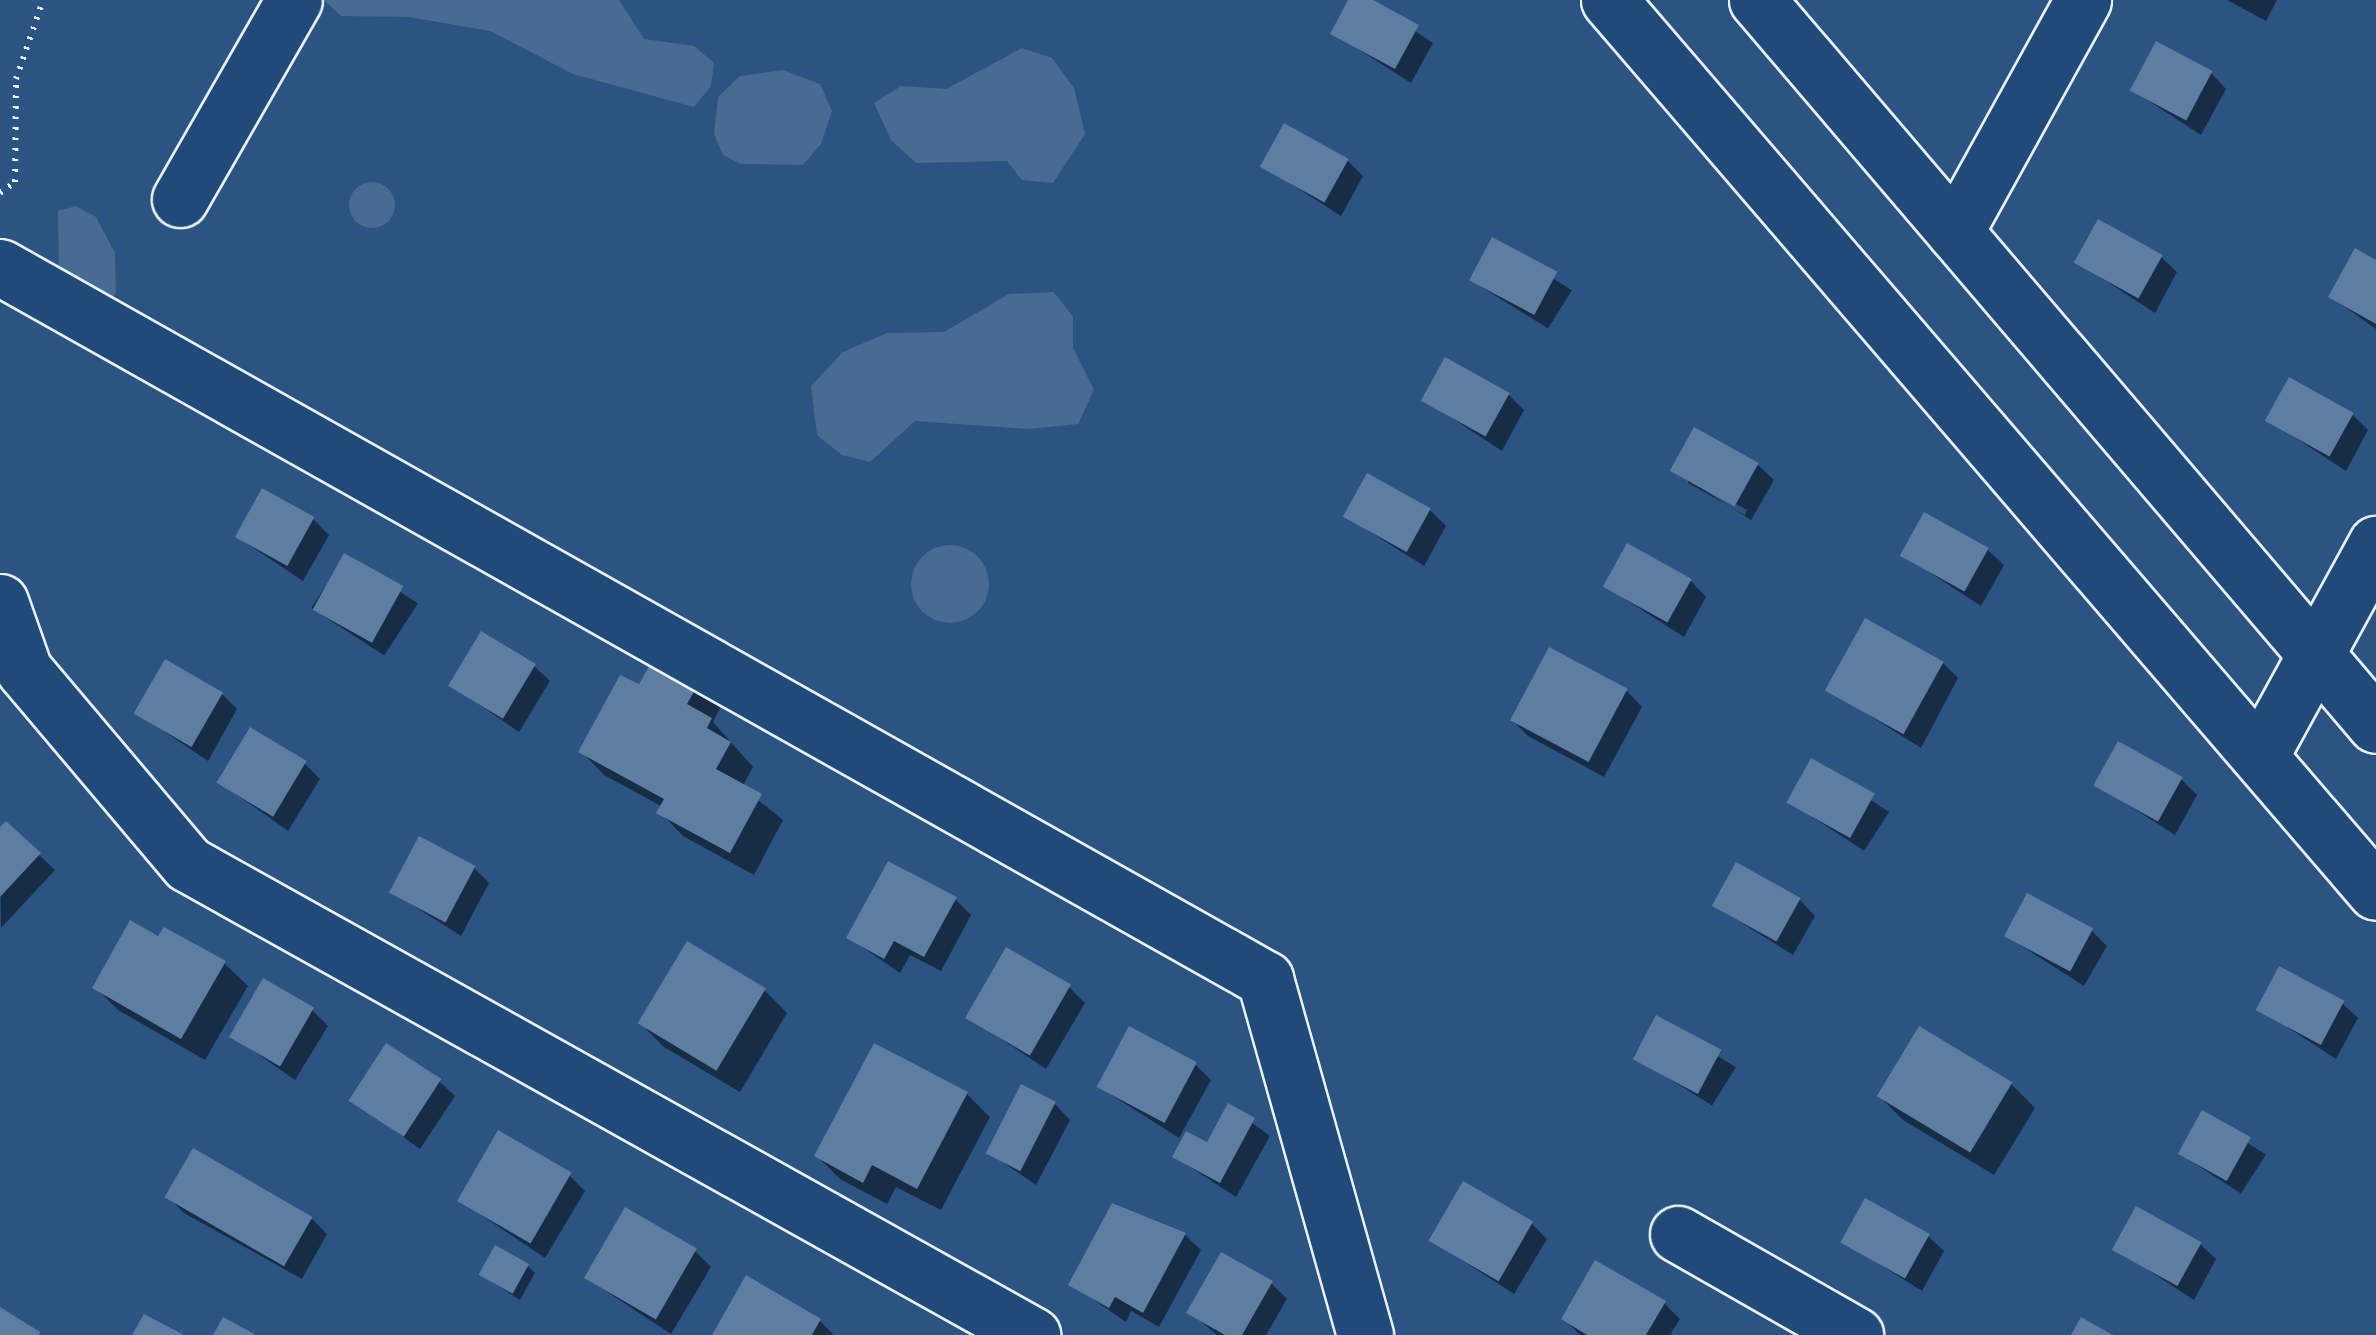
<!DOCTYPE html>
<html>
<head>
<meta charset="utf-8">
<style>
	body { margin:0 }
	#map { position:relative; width:2376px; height:1335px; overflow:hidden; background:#2b5482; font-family:Caveat,sans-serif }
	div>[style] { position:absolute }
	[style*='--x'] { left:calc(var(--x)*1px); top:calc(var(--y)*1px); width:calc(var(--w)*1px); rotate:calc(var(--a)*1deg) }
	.green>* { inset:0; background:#476b93 }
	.round { border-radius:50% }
	.shadow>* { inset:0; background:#0007; transform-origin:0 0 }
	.building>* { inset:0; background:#5d7da1; transform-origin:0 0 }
	.path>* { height:6px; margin-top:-3px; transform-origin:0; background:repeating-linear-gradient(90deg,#e8f1f8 0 2.5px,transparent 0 10.5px) }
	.roads { filter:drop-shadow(2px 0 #e8f1f8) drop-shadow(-2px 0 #e8f1f8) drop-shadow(0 2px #e8f1f8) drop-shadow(0 -2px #e8f1f8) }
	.minor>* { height:55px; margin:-27.5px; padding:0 27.5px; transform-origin:27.5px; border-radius:27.5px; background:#1f4a7a }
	span { translate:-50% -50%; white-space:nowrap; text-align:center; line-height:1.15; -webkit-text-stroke:10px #1f4a7a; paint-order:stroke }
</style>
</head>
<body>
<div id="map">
	<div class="green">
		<div style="clip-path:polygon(324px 0,619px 0,644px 39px,694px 46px,714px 63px,711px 86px,694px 107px,573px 74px,490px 31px,409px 17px,341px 16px)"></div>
		<div style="clip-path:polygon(1022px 48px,1052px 58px,1074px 88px,1085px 134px,1053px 183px,1022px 180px,1007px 161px,916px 163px,891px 140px,874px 103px,901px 86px,946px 89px)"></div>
		<div style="clip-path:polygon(783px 70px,820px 84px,832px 111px,821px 144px,803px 165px,741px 164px,723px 155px,714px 134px,718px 97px,740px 76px)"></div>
		<div class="round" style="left:349px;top:182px;width:46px;height:46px"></div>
		<div style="clip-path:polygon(76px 206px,96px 217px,115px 253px,116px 291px,106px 314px,59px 278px,58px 211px)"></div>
		<div style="clip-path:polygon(1054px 292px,1073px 317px,1073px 348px,1094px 390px,1078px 424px,1029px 429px,915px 421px,870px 462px,842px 455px,817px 435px,811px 386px,843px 352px,887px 333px,944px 332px,1009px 294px)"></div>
		<div class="round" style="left:911px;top:545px;width:78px;height:78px"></div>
	</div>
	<div class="shadow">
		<div style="clip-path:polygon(1351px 0,1368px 0,1433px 43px,1411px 83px,1333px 33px)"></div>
		<div style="clip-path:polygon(2227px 0,2277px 0,2266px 21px)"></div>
		<div style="clip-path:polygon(2211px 73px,2226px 89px,2201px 135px,2132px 90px)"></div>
		<div style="clip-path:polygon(1348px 161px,1363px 176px,1341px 216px,1263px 166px)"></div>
		<div style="left:1493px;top:241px;width:93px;height:45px;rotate:32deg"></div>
		<div style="clip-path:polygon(2161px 257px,2177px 272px,2155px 313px,2077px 262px)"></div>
		<div style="clip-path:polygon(2376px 263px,2376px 329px,2331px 297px)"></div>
		<div style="clip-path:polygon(1509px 395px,1524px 410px,1502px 451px,1424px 400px)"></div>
		<div style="clip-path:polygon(2353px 415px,2368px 430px,2346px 471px,2268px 420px)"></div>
		<div style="clip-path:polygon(evenodd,1758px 465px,1774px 480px,1751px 520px,1673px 470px,1758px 465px,1688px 478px,1747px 510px,1745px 515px,1688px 483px,1688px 478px)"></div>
		<div style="clip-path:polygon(1430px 510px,1446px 526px,1424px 566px,1345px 516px)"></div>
		<div style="clip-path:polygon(313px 519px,329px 535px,303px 581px,237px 537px)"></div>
		<div style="clip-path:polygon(1988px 550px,2004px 565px,1981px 606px,1903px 555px)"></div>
		<div style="left:345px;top:556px;width:87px;height:62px;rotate:33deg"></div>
		<div style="clip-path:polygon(1691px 581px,1706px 597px,1684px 637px,1606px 587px)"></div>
		<div style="clip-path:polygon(1550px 650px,1627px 691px,1642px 707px,1604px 777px,1528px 736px,1512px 720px)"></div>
		<div style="clip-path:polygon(1943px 663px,1958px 678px,1921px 748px,1829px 690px)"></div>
		<div style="clip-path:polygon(534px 666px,550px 681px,519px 732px,451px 685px)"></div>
		<div style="clip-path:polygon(697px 685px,720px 708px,713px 722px,753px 767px,742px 787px,783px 820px,754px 875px,683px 836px,660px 812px,663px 807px,604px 775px,581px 751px,640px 688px)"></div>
		<div style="clip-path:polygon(222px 694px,237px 709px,208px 761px,138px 714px)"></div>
		<div style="left:1812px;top:762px;width:92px;height:46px;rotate:33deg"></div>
		<div style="clip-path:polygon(304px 763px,320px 779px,288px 831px,219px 782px)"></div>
		<div style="clip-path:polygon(2181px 779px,2197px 795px,2175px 835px,2096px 784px)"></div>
		<div style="clip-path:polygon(6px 824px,55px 870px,1px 928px,0 831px)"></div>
		<div style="clip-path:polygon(474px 868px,489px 883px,461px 936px,392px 892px)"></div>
		<div style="clip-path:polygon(955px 899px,971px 915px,941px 971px,910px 955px,900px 973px,849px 938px)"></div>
		<div style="clip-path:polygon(1800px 900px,1815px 916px,1793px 955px,1715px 906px)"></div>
		<div style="clip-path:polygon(2091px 930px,2107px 946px,2084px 986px,2006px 936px)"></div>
		<div style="clip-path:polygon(159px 940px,224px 963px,248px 986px,205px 1060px,118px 1010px,95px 987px)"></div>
		<div style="clip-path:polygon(1069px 987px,1085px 1003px,1046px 1069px,968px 1017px)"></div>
		<div style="clip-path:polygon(764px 990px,787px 1013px,740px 1092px,664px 1047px,641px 1024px)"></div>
		<div style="clip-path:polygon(2342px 1003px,2358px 1018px,2336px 1059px,2258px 1008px)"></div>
		<div style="clip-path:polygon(312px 1010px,328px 1026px,295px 1080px,232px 1036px)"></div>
		<div style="left:1657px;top:1018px;width:93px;height:45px;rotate:32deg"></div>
		<div style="clip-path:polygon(1195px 1064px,1211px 1080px,1179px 1138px,1099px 1087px)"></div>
		<div style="clip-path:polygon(439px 1081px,455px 1096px,420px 1149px,352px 1100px)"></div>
		<div style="clip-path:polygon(2011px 1084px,2035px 1108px,1994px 1175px,1903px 1120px,1880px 1097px)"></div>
		<div style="clip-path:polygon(967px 1094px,990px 1117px,941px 1210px,896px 1187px,887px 1204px,840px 1179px,817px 1156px)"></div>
		<div style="clip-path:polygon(1055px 1104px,1070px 1120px,1036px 1185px,988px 1152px)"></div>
		<div style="clip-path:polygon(1229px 1106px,1270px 1136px,1236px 1197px,1175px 1157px,1208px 1146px)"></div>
		<div style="left:2203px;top:1114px;width:75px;height:46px;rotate:33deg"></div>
		<div style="clip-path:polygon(569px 1175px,585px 1191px,545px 1258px,459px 1200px)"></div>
		<div style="clip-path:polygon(168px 1197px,312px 1219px,327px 1234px,302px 1279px,184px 1213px)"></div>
		<div style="clip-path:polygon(1113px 1207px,1185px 1235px,1201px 1250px,1159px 1327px,1131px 1311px,1126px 1322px,1071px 1284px)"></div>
		<div style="clip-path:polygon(1531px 1223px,1547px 1239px,1514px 1294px,1431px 1240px)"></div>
		<div style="clip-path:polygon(1928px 1236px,1944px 1251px,1922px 1291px,1843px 1241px)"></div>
		<div style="clip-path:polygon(2200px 1244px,2216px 1259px,2194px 1300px,2116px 1249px)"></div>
		<div style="clip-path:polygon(695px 1251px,711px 1267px,671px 1334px,586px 1278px)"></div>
		<div style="clip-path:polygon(528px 1266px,535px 1273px,520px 1300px,481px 1275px)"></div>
		<div style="clip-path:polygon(1271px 1283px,1287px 1299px,1266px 1335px,1217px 1335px,1190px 1312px)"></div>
		<div style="clip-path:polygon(1664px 1303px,1680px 1319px,1670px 1335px,1580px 1335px,1564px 1319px)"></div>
		<div style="clip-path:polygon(820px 1321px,834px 1335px,715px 1335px)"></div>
	</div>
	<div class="building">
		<div style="clip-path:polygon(1348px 0,1373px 0,1419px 25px,1395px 69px,1330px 34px)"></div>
		<div style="left:2156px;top:41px;width:64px;height:56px;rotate:28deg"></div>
		<div style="left:1284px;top:123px;width:74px;height:50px;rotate:29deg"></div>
		<div style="left:2098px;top:219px;width:74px;height:50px;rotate:29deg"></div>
		<div style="left:1492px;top:237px;width:74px;height:49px;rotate:28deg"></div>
		<div style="clip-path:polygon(2355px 248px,2376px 260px,2376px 324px,2328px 297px)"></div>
		<div style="left:1445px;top:357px;width:74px;height:50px;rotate:29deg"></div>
		<div style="left:2289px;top:377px;width:74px;height:50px;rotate:29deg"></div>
		<div style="left:1694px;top:427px;width:74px;height:50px;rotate:29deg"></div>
		<div style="left:1367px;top:473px;width:73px;height:50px;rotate:29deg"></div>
		<div style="left:262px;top:488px;width:60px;height:56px;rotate:29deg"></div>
		<div style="left:1924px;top:512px;width:74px;height:50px;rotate:29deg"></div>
		<div style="left:1627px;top:543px;width:74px;height:50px;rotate:29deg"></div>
		<div style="left:344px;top:553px;width:68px;height:65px;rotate:29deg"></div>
		<div style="left:1865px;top:618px;width:90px;height:83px;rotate:29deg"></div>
		<div style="left:481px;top:631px;width:64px;height:64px;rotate:31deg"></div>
		<div style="left:1549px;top:647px;width:89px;height:83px;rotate:28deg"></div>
		<div style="clip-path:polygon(654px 658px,699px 683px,687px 704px,712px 718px,707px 728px,731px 742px,716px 769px,762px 794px,730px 853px,656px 813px,664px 799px,578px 752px,620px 675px,639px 684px)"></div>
		<div style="left:165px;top:659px;width:67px;height:63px;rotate:30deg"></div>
		<div style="left:250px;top:727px;width:66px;height:65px;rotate:31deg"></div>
		<div style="left:2118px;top:741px;width:74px;height:51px;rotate:29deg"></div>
		<div style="left:1811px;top:758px;width:73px;height:51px;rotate:29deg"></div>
		<div style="clip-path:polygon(6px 821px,41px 853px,0 897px,0 827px)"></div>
		<div style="left:419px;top:836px;width:64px;height:64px;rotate:28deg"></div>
		<div style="clip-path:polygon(888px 861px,957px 897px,924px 957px,894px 941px,884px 959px,846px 938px)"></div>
		<div style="left:1736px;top:862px;width:74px;height:50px;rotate:29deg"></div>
		<div style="left:2027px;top:893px;width:75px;height:49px;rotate:28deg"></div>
		<div style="clip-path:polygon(130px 920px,158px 936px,164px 927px,226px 961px,181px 1039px,92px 988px)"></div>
		<div style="left:687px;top:941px;width:92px;height:96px;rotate:31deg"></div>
		<div style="left:1006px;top:947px;width:75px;height:82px;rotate:30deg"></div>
		<div style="left:2279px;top:966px;width:74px;height:50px;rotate:28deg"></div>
		<div style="left:263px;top:978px;width:59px;height:68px;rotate:30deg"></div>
		<div style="left:1656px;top:1015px;width:74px;height:50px;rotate:28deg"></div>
		<div style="left:1129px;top:1026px;width:77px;height:69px;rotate:28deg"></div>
		<div style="left:1919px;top:1026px;width:109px;height:82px;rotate:31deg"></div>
		<div style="left:386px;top:1043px;width:66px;height:69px;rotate:33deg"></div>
		<div style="clip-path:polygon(874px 1043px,968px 1092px,917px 1189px,872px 1165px,863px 1183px,814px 1156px)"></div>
		<div style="left:1021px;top:1084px;width:39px;height:78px;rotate:27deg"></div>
		<div style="clip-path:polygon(1228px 1103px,1255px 1118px,1220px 1183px,1172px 1157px,1186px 1131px,1207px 1142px)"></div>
		<div style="left:2202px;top:1110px;width:56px;height:50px;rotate:29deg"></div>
		<div style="left:498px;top:1130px;width:85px;height:82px;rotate:30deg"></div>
		<div style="left:193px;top:1148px;width:138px;height:57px;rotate:30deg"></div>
		<div style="left:1463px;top:1181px;width:81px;height:69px;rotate:30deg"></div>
		<div style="left:1865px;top:1198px;width:74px;height:51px;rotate:29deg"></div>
		<div style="clip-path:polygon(1112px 1203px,1186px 1233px,1143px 1313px,1115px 1297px,1109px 1308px,1068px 1285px)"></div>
		<div style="left:2136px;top:1206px;width:75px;height:50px;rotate:29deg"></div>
		<div style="left:625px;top:1207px;width:83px;height:82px;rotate:30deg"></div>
		<div style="left:495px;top:1245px;width:39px;height:34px;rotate:29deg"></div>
		<div style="clip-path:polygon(1221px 1252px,1273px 1281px,1242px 1335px,1225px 1335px,1186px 1313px)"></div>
		<div style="clip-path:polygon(1595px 1260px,1666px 1301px,1646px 1335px,1587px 1335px,1561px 1319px)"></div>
		<div style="clip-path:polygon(746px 1275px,821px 1319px,812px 1335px,712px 1335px)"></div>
		<div style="clip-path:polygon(0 1307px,40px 1332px,39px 1335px,0 1335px)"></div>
		<div style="clip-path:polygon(144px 1314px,184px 1335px,132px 1335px)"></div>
		<div style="clip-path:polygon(223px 1317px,256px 1335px,213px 1335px)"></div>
		<div style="clip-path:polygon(2081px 1317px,2113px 1335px,2071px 1335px)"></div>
	</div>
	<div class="path">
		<div style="--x:0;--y:193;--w:19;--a:-36"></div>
		<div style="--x:15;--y:182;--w:103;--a:-89.4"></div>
		<div style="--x:16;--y:79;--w:83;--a:-71.1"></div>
	</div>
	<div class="roads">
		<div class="minor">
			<div style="--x:1609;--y:0;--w:1176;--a:49.31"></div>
			<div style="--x:1757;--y:0;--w:953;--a:49.51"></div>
			<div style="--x:180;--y:199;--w:229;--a:-60.2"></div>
			<div style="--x:1955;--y:232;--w:265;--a:-61.1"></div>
			<div style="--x:0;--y:267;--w:1452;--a:29.37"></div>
			<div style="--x:1265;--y:979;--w:370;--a:74.3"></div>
			<div style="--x:0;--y:602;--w:72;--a:70.6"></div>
			<div style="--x:24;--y:670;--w:254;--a:49.8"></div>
			<div style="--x:188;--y:864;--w:967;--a:29.16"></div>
			<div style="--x:2260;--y:756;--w:242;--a:-61.3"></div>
			<div style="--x:1678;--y:1234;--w:204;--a:29.7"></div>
		</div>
	</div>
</div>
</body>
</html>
